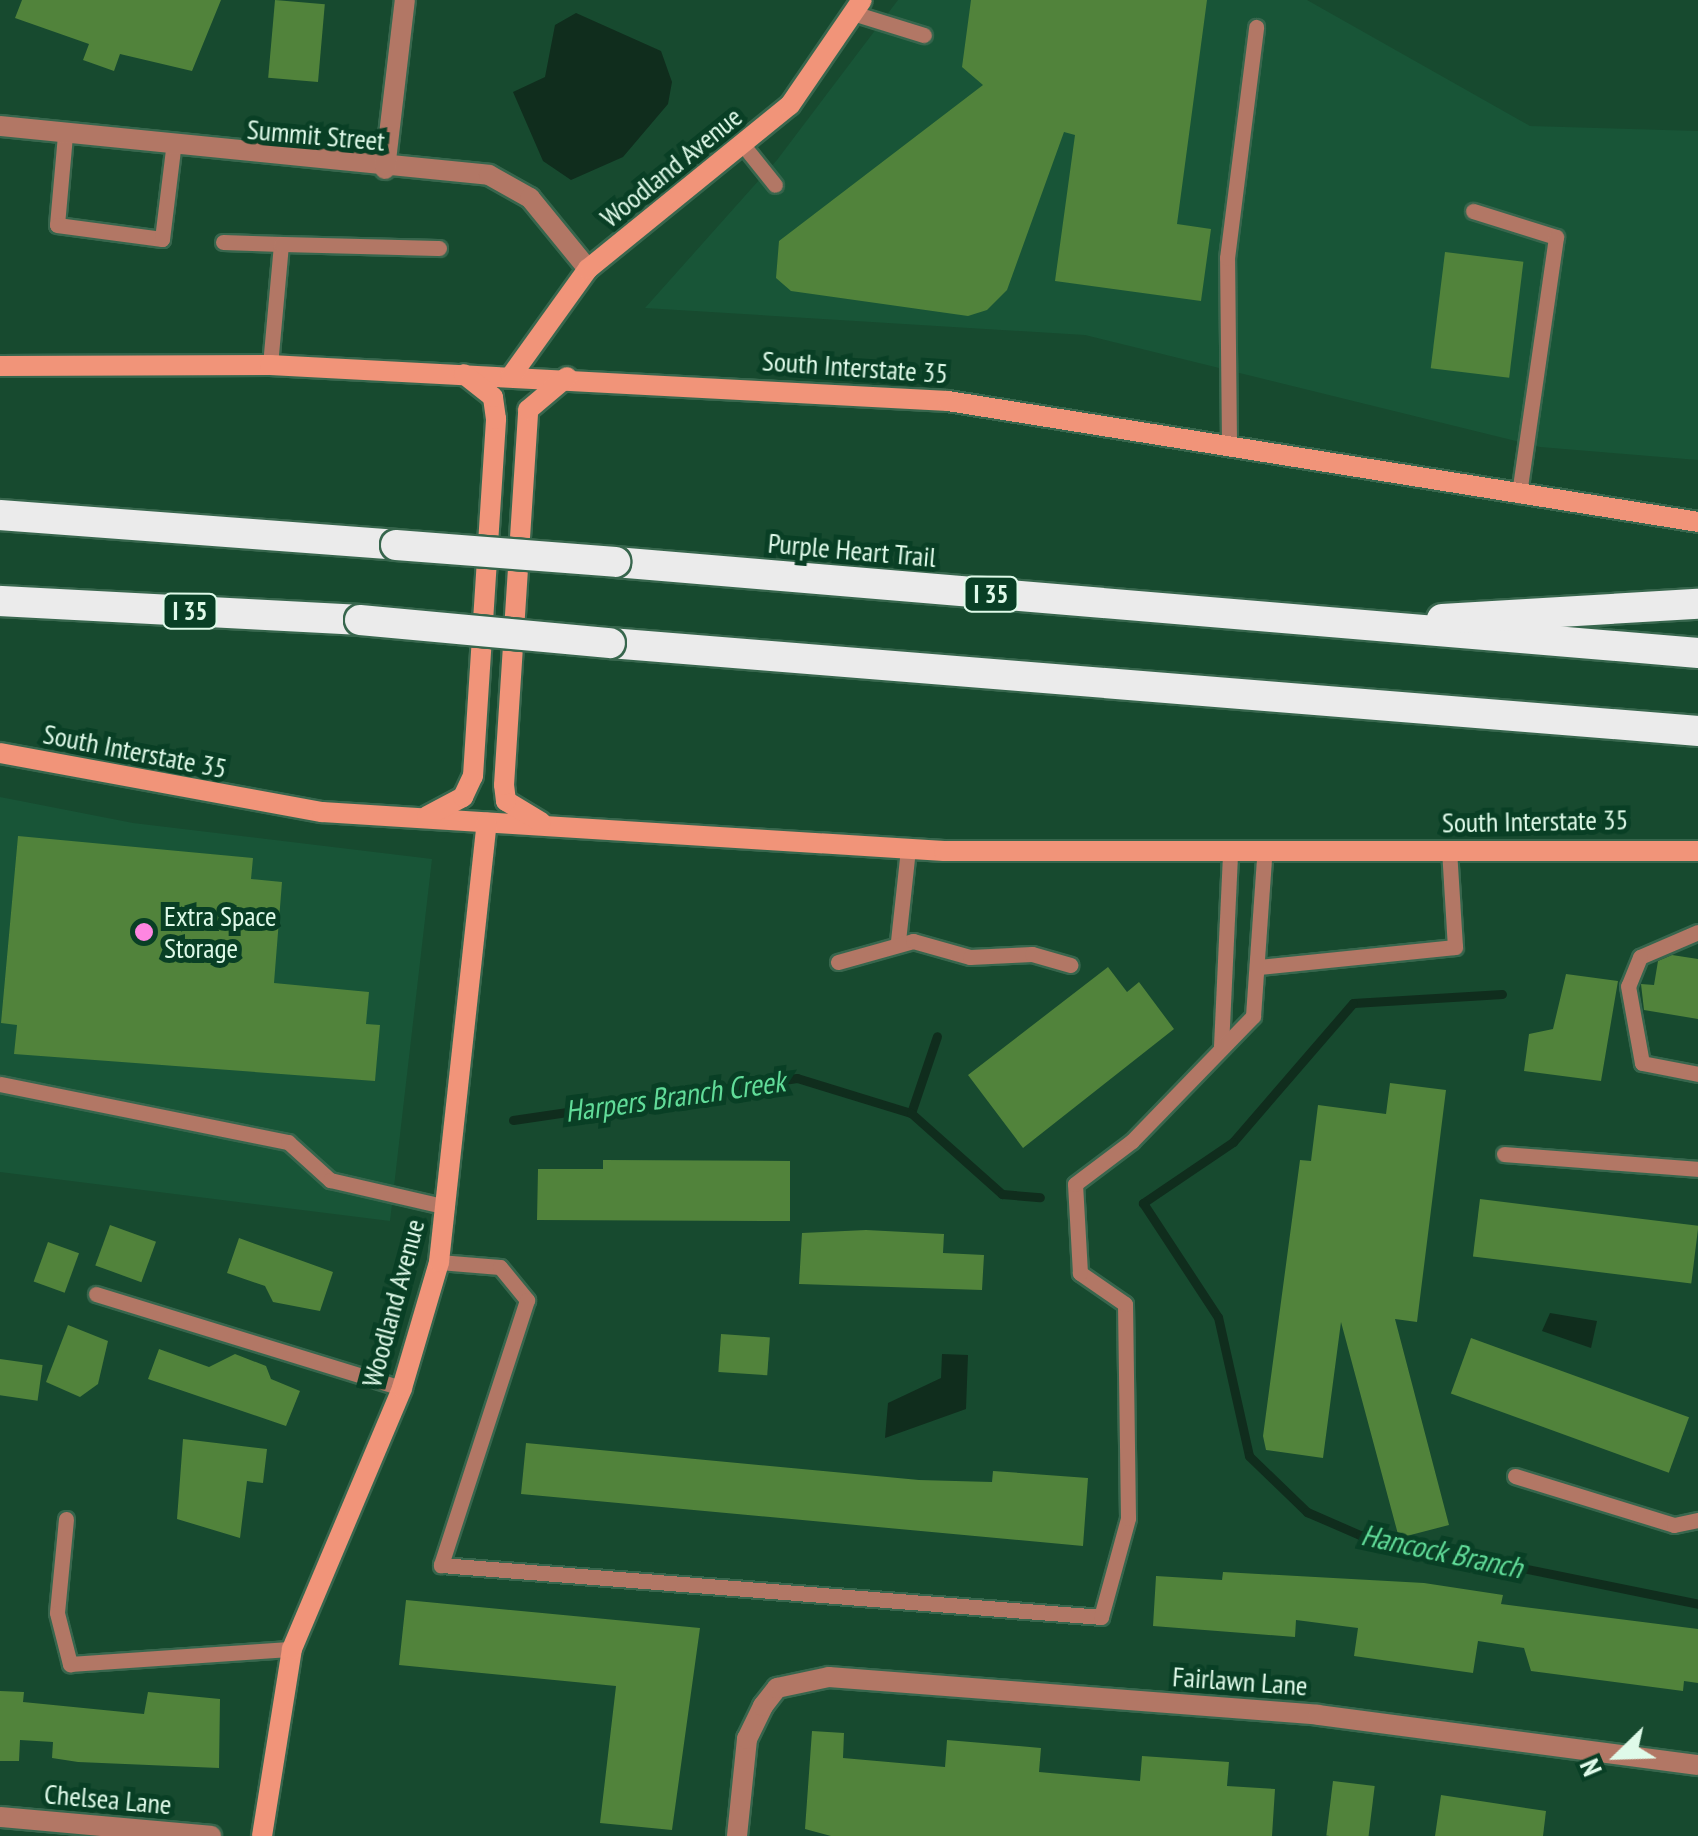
<!DOCTYPE html>
<html>
<head>
<meta charset="utf-8">
<style>
	body { margin:0 }
	#map { position:relative; width:1698px; height:1836px; overflow:hidden; background:#174a2f; font-family:"PT Sans Narrow",sans-serif }
	div>[style] { position:absolute }
	[style*='--x'] { left:calc(var(--x)*1px); top:calc(var(--y)*1px); width:calc(var(--w)*1px); rotate:calc(var(--a)*1deg) }
	.built>* { inset:0; background:#185537 }
	.water>* { inset:0; background:#102d1d }
	.stream>* { height:9px; margin:-4.5px; padding:0 4.5px; transform-origin:4.5px; border-radius:4.5px; background:#102d1d }
	.building>* { inset:0; background:#51833b; transform-origin:0 0 }
	.roads { filter:drop-shadow(2px 0 #37664d) drop-shadow(-2px 0 #37664d) drop-shadow(0 2px #37664d) drop-shadow(0 -2px #37664d) }
	.lane>* { height:15px; margin:-7.5px; padding:0 7.5px; transform-origin:7.5px; border-radius:7.5px; background:#b27765 }
	.street>* { height:20px; margin:-10px; padding:0 10px; transform-origin:10px; border-radius:10px; background:#b27765 }
	.secondary>* { height:20px; margin:-10px; padding:0 10px; transform-origin:10px; border-radius:10px; background:#f19479 }
	.highway>* { height:30px; margin:-15px; padding:0 15px; transform-origin:15px; border-radius:15px; background:#ebebeb }
	.bridges { filter:drop-shadow(2px 0 #37664d) drop-shadow(-2px 0 #37664d) drop-shadow(0 2px #37664d) drop-shadow(0 -2px #37664d) }
	.highway-bridge>* { height:30px; margin:-15px; padding:0 15px; transform-origin:15px; border-radius:15px; background:#ebebeb }
	.dots>* { width:28px; height:28px; translate:-50% -50%; box-sizing:border-box; border:5px solid #093f25; border-radius:50% }
	span { translate:-50% -50%; white-space:nowrap; text-align:center; line-height:1.15; -webkit-text-stroke:10px #093f25; paint-order:stroke }
	.shield-label span { padding:2px 8px; background:#093f25; border:2px solid; border-radius:8px; -webkit-text-stroke-width:0 }
	.shield-label { font-size:25px; color:#dffae9; font-weight:700 }
	.street-label { font-size:28px; color:#dffae9 }
	.poi-label { font-size:28px; color:#dffae9 }
	.left { translate:0 -50%; text-align:left }
	.water-label { font-size:30px; color:#61dc99; font-style:italic }
	.north { position:absolute; left:1568px; top:1706px; width:100px; height:100px; -webkit-text-stroke:8px #093f25; paint-order:stroke; rotate:247deg; font-size:28px; font-weight:700; line-height:40px; text-align:center; color:#dffae9 }
	.north::after { content:''; display:block; margin:auto; width:35px; height:45px; background:#dffae9; clip-path:polygon(50% 0,100% 100%,50% 72%,0 100%) }
</style>
</head>
<body>
<div id="map">
	<div class="built">
		<div style="clip-path:polygon(898px 0,1307px 0,1530px 126px,1698px 131px,1698px 460px,1540px 447px,1085px 335px,645px 308px,777px 160px)"></div>
		<div style="clip-path:polygon(0 797px,133px 823px,432px 859px,390px 1221px,0 1172px)"></div>
	</div>
	<div class="water">
		<div style="clip-path:polygon(576px 13px,661px 51px,672px 82px,668px 104px,623px 157px,571px 180px,543px 161px,513px 92px,545px 77px,555px 25px)"></div>
		<div style="clip-path:polygon(1550px 1313px,1597px 1321px,1591px 1348px,1542px 1331px)"></div>
		<div style="clip-path:polygon(942px 1354px,968px 1355px,966px 1409px,885px 1438px,888px 1403px,941px 1378px)"></div>
	</div>
	<div class="stream">
		<div style="--x:1502;--y:994;--w:149;--a:176.5"></div>
		<div style="--x:1353;--y:1003;--w:184;--a:130.8"></div>
		<div style="--x:1233;--y:1142;--w:109;--a:145.9"></div>
		<div style="--x:1143;--y:1203;--w:136;--a:56.7"></div>
		<div style="--x:1218;--y:1317;--w:142;--a:77.4"></div>
		<div style="--x:1249;--y:1456;--w:81;--a:44"></div>
		<div style="--x:1307;--y:1512;--w:58;--a:23.5"></div>
		<div style="--x:1360;--y:1535;--w:345;--a:11.5"></div>
		<div style="--x:911;--y:1113;--w:81;--a:-71.3"></div>
		<div style="--x:513;--y:1120;--w:287;--a:-8.4"></div>
		<div style="--x:797;--y:1078;--w:119;--a:17.1"></div>
		<div style="--x:911;--y:1113;--w:122;--a:41.7"></div>
		<div style="--x:1002;--y:1194;--w:38;--a:5"></div>
	</div>
	<div class="building">
		<div style="clip-path:polygon(22px 0,221px 0,192px 71px,120px 54px,114px 71px,83px 60px,89px 44px,15px 18px)"></div>
		<div style="left:275px;top:0;width:50px;height:78px;rotate:5deg"></div>
		<div style="clip-path:polygon(971px 0,1207px 0,1177px 224px,1211px 229px,1201px 301px,1055px 281px,1075px 135px,1064px 132px,1007px 290px,987px 310px,968px 316px,791px 291px,776px 278px,779px 241px,983px 85px,962px 67px)"></div>
		<div style="left:1445px;top:252px;width:79px;height:117px;rotate:7deg"></div>
		<div style="clip-path:polygon(18px 836px,253px 858px,251px 879px,282px 882px,274px 983px,369px 992px,366px 1024px,380px 1025px,375px 1081px,14px 1054px,17px 1025px,1px 1023px)"></div>
		<div style="clip-path:polygon(1672px 955px,1698px 959px,1698px 1019px,1644px 1010px,1641px 984px,1654px 985px,1658px 961px)"></div>
		<div style="clip-path:polygon(1108px 967px,1127px 992px,1139px 982px,1174px 1029px,1023px 1148px,968px 1075px)"></div>
		<div style="clip-path:polygon(1566px 974px,1618px 981px,1601px 1081px,1524px 1071px,1529px 1034px,1553px 1029px)"></div>
		<div style="clip-path:polygon(1390px 1083px,1446px 1090px,1417px 1322px,1395px 1319px,1449px 1525px,1399px 1538px,1341px 1322px,1323px 1458px,1266px 1450px,1263px 1436px,1300px 1160px,1311px 1161px,1318px 1105px,1386px 1114px)"></div>
		<div style="clip-path:polygon(603px 1160px,790px 1161px,790px 1221px,537px 1220px,538px 1169px,603px 1169px)"></div>
		<div style="left:1480px;top:1199px;width:220px;height:58px;rotate:7deg"></div>
		<div style="left:110px;top:1225px;width:49px;height:43px;rotate:20deg"></div>
		<div style="clip-path:polygon(866px 1230px,944px 1234px,943px 1253px,984px 1255px,982px 1290px,799px 1284px,802px 1233px)"></div>
		<div style="clip-path:polygon(239px 1238px,333px 1272px,320px 1311px,273px 1302px,265px 1286px,227px 1273px)"></div>
		<div style="left:48px;top:1242px;width:33px;height:42px;rotate:20deg"></div>
		<div style="clip-path:polygon(68px 1325px,108px 1341px,98px 1384px,80px 1397px,46px 1382px)"></div>
		<div style="left:721px;top:1334px;width:49px;height:38px;rotate:4deg"></div>
		<div style="left:1471px;top:1338px;width:232px;height:59px;rotate:20deg"></div>
		<div style="clip-path:polygon(159px 1349px,209px 1367px,235px 1354px,266px 1366px,271px 1379px,300px 1391px,286px 1426px,148px 1379px)"></div>
		<div style="left:0;top:1359px;width:43px;height:36px;rotate:8deg"></div>
		<div style="clip-path:polygon(183px 1439px,267px 1449px,263px 1483px,247px 1481px,240px 1538px,177px 1519px)"></div>
		<div style="clip-path:polygon(526px 1443px,919px 1480px,992px 1482px,993px 1471px,1088px 1478px,1083px 1546px,521px 1494px)"></div>
		<div style="clip-path:polygon(1223px 1572px,1424px 1583px,1503px 1595px,1501px 1604px,1698px 1629px,1698px 1683px,1684px 1681px,1683px 1691px,1531px 1671px,1524px 1648px,1478px 1641px,1473px 1673px,1354px 1656px,1358px 1628px,1296px 1620px,1295px 1637px,1153px 1626px,1156px 1576px,1222px 1580px)"></div>
		<div style="clip-path:polygon(406px 1600px,700px 1628px,672px 1830px,600px 1823px,616px 1686px,399px 1665px)"></div>
		<div style="clip-path:polygon(0 1691px,24px 1692px,23px 1702px,144px 1714px,148px 1692px,220px 1699px,219px 1768px,78px 1762px,52px 1758px,53px 1742px,20px 1740px,19px 1761px,0 1761px)"></div>
		<div style="clip-path:polygon(812px 1731px,844px 1733px,843px 1758px,945px 1767px,947px 1740px,1041px 1748px,1039px 1772px,1140px 1781px,1142px 1756px,1229px 1762px,1227px 1786px,1275px 1789px,1272px 1836px,831px 1836px,805px 1829px)"></div>
		<div style="left:1333px;top:1781px;width:42px;height:55px;rotate:7deg"></div>
		<div style="clip-path:polygon(1441px 1795px,1546px 1811px,1543px 1836px,1435px 1836px)"></div>
	</div>
	<div class="roads">
		<div class="lane">
			<div style="--x:856;--y:14;--w:71;--a:17.2"></div>
			<div style="--x:65;--y:135;--w:90;--a:95.1"></div>
			<div style="--x:57;--y:225;--w:106;--a:7.6"></div>
			<div style="--x:162;--y:239;--w:91;--a:-83"></div>
			<div style="--x:743;--y:145;--w:51;--a:51.3"></div>
			<div style="--x:1473;--y:211;--w:87;--a:17.4"></div>
			<div style="--x:1556;--y:237;--w:261;--a:98.2"></div>
			<div style="--x:223;--y:242;--w:58;--a:2"></div>
			<div style="--x:270;--y:365;--w:121;--a:-84.8"></div>
			<div style="--x:281;--y:244;--w:158;--a:1.5"></div>
			<div style="--x:1229;--y:443;--w:185;--a:-90.6"></div>
			<div style="--x:1227;--y:258;--w:233;--a:-82.8"></div>
			<div style="--x:1698;--y:932;--w:63;--a:156.7"></div>
			<div style="--x:1640;--y:957;--w:31;--a:112"></div>
			<div style="--x:1628;--y:986;--w:78;--a:79.7"></div>
			<div style="--x:1642;--y:1063;--w:57;--a:11.1"></div>
			<div style="--x:898;--y:941;--w:93;--a:-83.8"></div>
			<div style="--x:838;--y:962;--w:78;--a:-15.6"></div>
			<div style="--x:913;--y:941;--w:59;--a:15.7"></div>
			<div style="--x:970;--y:957;--w:62;--a:-2.8"></div>
			<div style="--x:1032;--y:954;--w:40;--a:16"></div>
			<div style="--x:1259;--y:967;--w:197;--a:-5.8"></div>
			<div style="--x:1455;--y:947;--w:98;--a:-93.5"></div>
			<div style="--x:1221;--y:1046;--w:190;--a:-87.3"></div>
			<div style="--x:0;--y:1084;--w:294;--a:11.4"></div>
			<div style="--x:288;--y:1142;--w:57;--a:42.1"></div>
			<div style="--x:330;--y:1180;--w:120;--a:13"></div>
			<div style="--x:1504;--y:1154;--w:195;--a:4.4"></div>
			<div style="--x:439;--y:1262;--w:61;--a:4.7"></div>
			<div style="--x:500;--y:1267;--w:43;--a:50.7"></div>
			<div style="--x:527;--y:1300;--w:279;--a:108"></div>
			<div style="--x:441;--y:1565;--w:662;--a:4.5"></div>
			<div style="--x:1101;--y:1617;--w:103;--a:-74.7"></div>
			<div style="--x:1128;--y:1518;--w:214;--a:-90.8"></div>
			<div style="--x:1125;--y:1304;--w:55;--a:-145.4"></div>
			<div style="--x:1080;--y:1273;--w:89;--a:-93.2"></div>
			<div style="--x:1075;--y:1184;--w:71;--a:-37"></div>
			<div style="--x:1132;--y:1141;--w:174;--a:-45.9"></div>
			<div style="--x:1253;--y:1016;--w:159;--a:-86"></div>
			<div style="--x:96;--y:1294;--w:320;--a:17.1"></div>
			<div style="--x:1515;--y:1476;--w:166;--a:17.1"></div>
			<div style="--x:1674;--y:1525;--w:25;--a:-12"></div>
			<div style="--x:66;--y:1519;--w:94;--a:95.5"></div>
			<div style="--x:57;--y:1613;--w:53;--a:75.7"></div>
			<div style="--x:70;--y:1664;--w:223;--a:-3.9"></div>
		</div>
		<div class="street">
			<div style="--x:0;--y:126;--w:491;--a:5.7"></div>
			<div style="--x:489;--y:175;--w:47;--a:29.3"></div>
			<div style="--x:530;--y:198;--w:92;--a:50.8"></div>
			<div style="--x:385;--y:169;--w:170;--a:-83.3"></div>
			<div style="--x:0;--y:1817;--w:212;--a:5.1"></div>
			<div style="--x:737;--y:1836;--w:98;--a:-84.1"></div>
			<div style="--x:747;--y:1739;--w:37;--a:-64"></div>
			<div style="--x:763;--y:1706;--w:23;--a:-52"></div>
			<div style="--x:777;--y:1688;--w:53;--a:-11.9"></div>
			<div style="--x:829;--y:1677;--w:490;--a:4.4"></div>
			<div style="--x:1318;--y:1715;--w:383;--a:7.5"></div>
		</div>
		<div class="secondary">
			<div style="--x:0;--y:366;--w:270;--a:-0.2"></div>
			<div style="--x:270;--y:365;--w:679;--a:3.04"></div>
			<div style="--x:948;--y:401;--w:760;--a:9.16"></div>
			<div style="--x:511;--y:376;--w:132;--a:-54.3"></div>
			<div style="--x:588;--y:269;--w:260;--a:-39.1"></div>
			<div style="--x:790;--y:105;--w:127;--a:-55.6"></div>
			<div style="--x:0;--y:753;--w:327;--a:10.4"></div>
			<div style="--x:322;--y:812;--w:623;--a:3.59"></div>
			<div style="--x:944;--y:851;--w:754;--a:0"></div>
			<div style="--x:427;--y:816;--w:41;--a:-27.8"></div>
			<div style="--x:463;--y:797;--w:23;--a:-65"></div>
			<div style="--x:473;--y:776;--w:358;--a:-86.3"></div>
			<div style="--x:496;--y:419;--w:22;--a:-98"></div>
			<div style="--x:493;--y:397;--w:37;--a:-142"></div>
			<div style="--x:541;--y:822;--w:41;--a:-149"></div>
			<div style="--x:506;--y:801;--w:16;--a:-97"></div>
			<div style="--x:504;--y:785;--w:376;--a:-86.3"></div>
			<div style="--x:528;--y:410;--w:51;--a:-40.2"></div>
			<div style="--x:262;--y:1836;--w:189;--a:-80.9"></div>
			<div style="--x:292;--y:1649;--w:283;--a:-67.1"></div>
			<div style="--x:402;--y:1388;--w:131;--a:-73.6"></div>
			<div style="--x:439;--y:1262;--w:442;--a:-83.8"></div>
		</div>
		<div class="highway">
			<div style="--x:0;--y:515;--w:397;--a:4.3"></div>
			<div style="--x:615;--y:562;--w:1087;--a:4.8"></div>
			<div style="--x:0;--y:601;--w:361;--a:3"></div>
			<div style="--x:1442;--y:619;--w:256;--a:-3.4"></div>
			<div style="--x:610;--y:643;--w:1092;--a:4.62"></div>
		</div>
	</div>
	<div class="bridges">
		<div class="highway-bridge">
			<div style="--x:396;--y:545;--w:220;--a:4.4"></div>
			<div style="--x:360;--y:620;--w:251;--a:5.3"></div>
		</div>
	</div>
	<div class="dots">
		<div style="left:144px;top:932px;background:#fe86e1"></div>
	</div>
	<div class="shield-label">
		<span style="left:991px;top:594px">I 35</span>
		<span style="left:190px;top:611px">I 35</span>
	</div>
	<div class="street-label">
		<span style="left:316px;top:135px;rotate:5deg">Summit Street</span>
		<span style="left:671px;top:167px;rotate:-39deg">Woodland Avenue</span>
		<span style="left:855px;top:367px;rotate:4deg">South Interstate 35</span>
		<span style="left:852px;top:550px;rotate:5deg">Purple Heart Trail</span>
		<span style="left:135px;top:751px;rotate:11deg">South Interstate 35</span>
		<span style="left:1535px;top:821px;rotate:-1deg">South Interstate 35</span>
		<span style="left:393px;top:1303px;rotate:-75deg">Woodland Avenue</span>
		<span style="left:1240px;top:1681px;rotate:4deg">Fairlawn Lane</span>
		<span style="left:108px;top:1799px;rotate:5deg">Chelsea Lane</span>
	</div>
	<div class="poi-label">
		<span class="left" style="left:164px;top:932px">Extra Space<br>Storage</span>
	</div>
	<div class="water-label">
		<span style="left:675px;top:1096px;rotate:-8deg">Harpers Branch Creek</span>
		<span style="left:1442px;top:1551px;rotate:12deg">Hancock Branch</span>
	</div>
	<div class="north">N</div>
</div>
</body>
</html>
